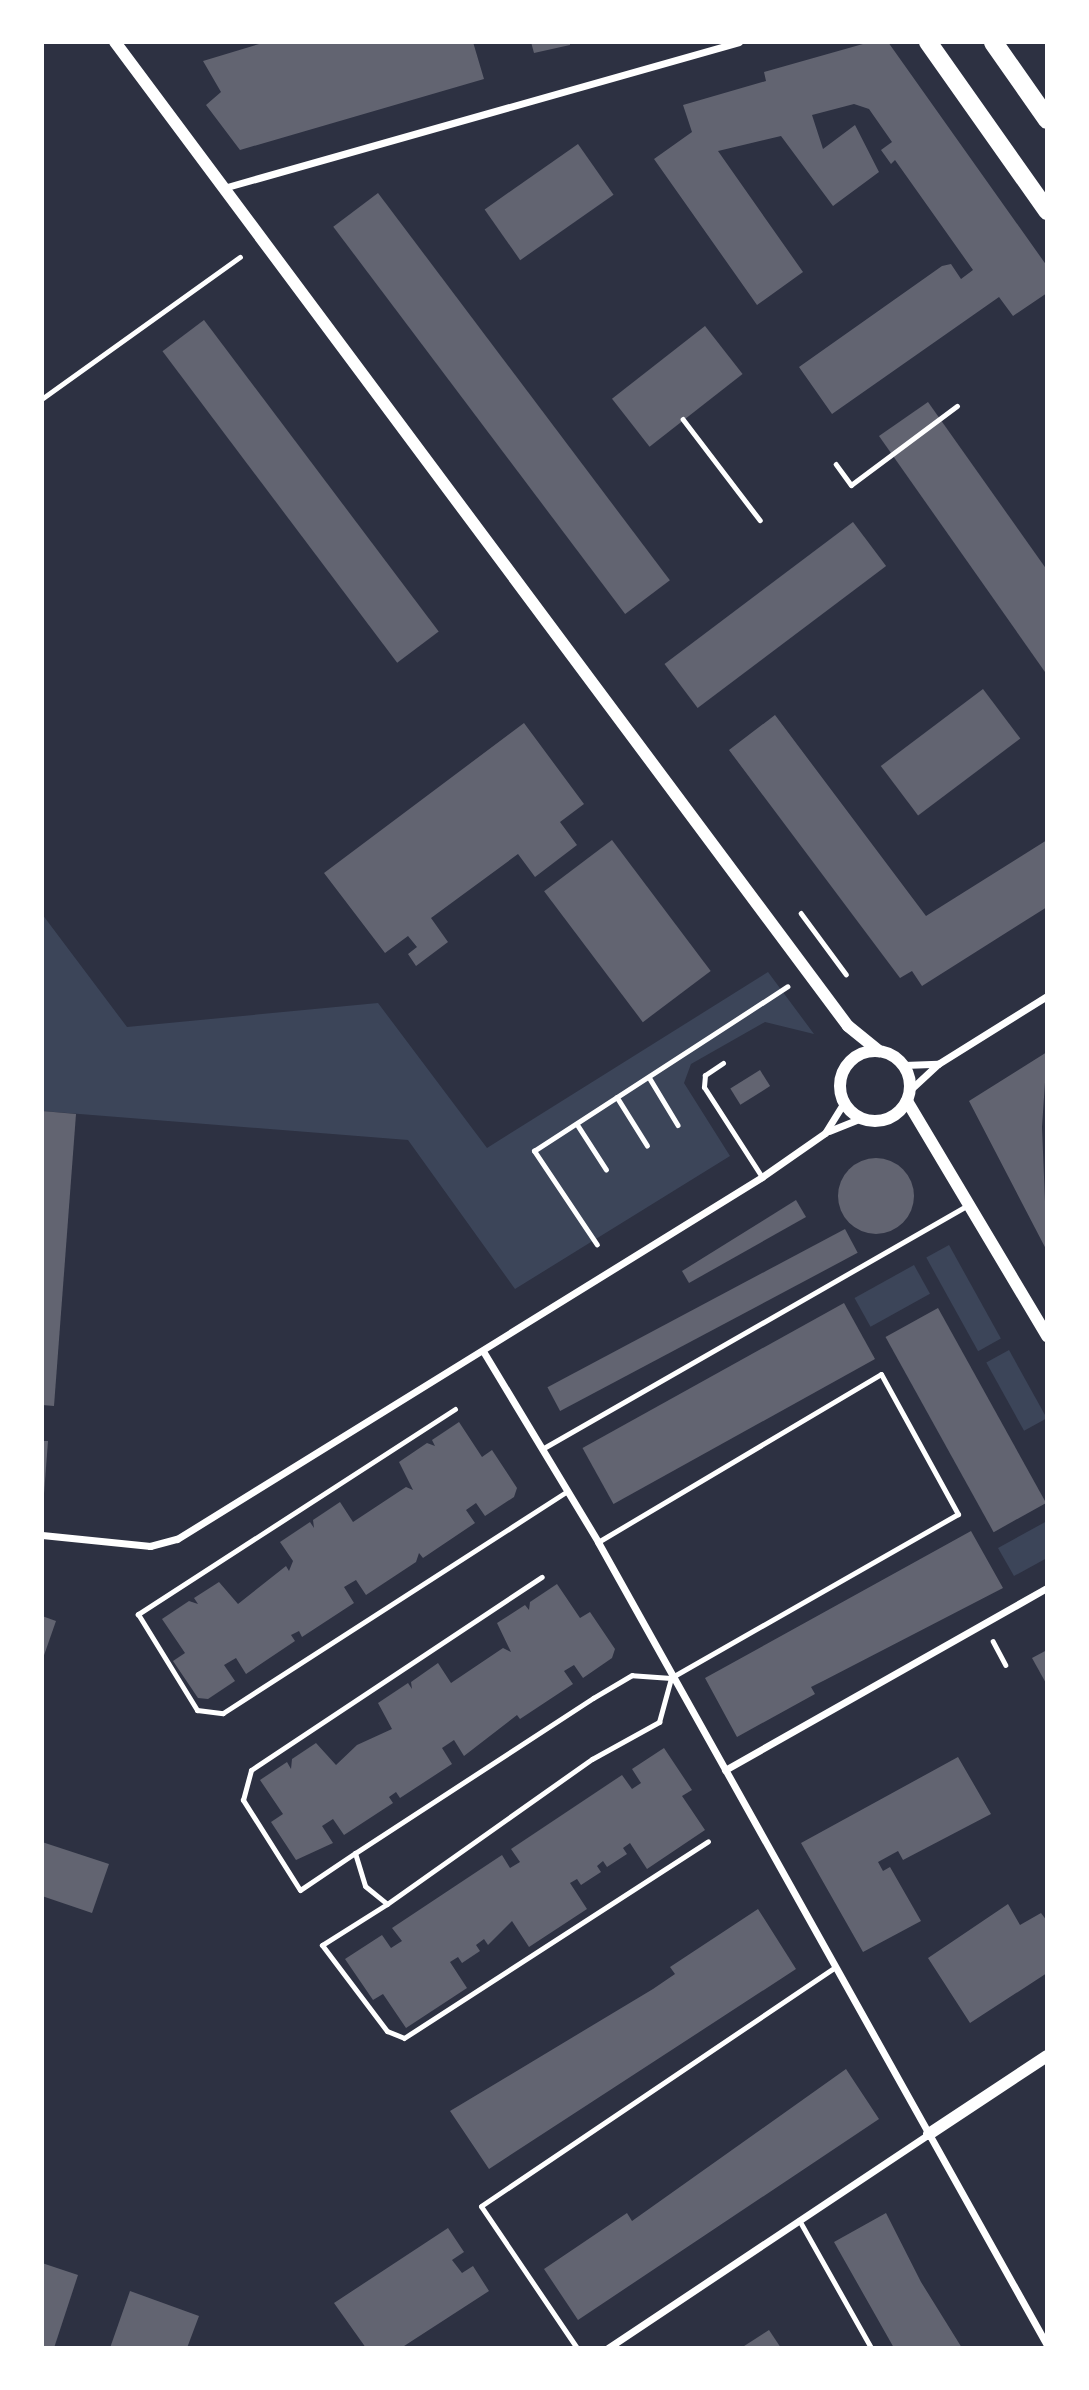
<!DOCTYPE html>
<html>
<head>
<meta charset="utf-8">
<style>
	body { margin:0 }
	#map { position:relative; width:1089px; height:2390px; overflow:hidden; background:#2d3142; font-family:"Sofia Sans Condensed",sans-serif }
	div>[style] { position:absolute }
	[style*='--x'] { left:calc(var(--x)*1px); top:calc(var(--y)*1px); width:calc(var(--w)*1px); rotate:calc(var(--a)*1deg) }
	.green>* { inset:0; background:#3c4559; transform-origin:0 0 }
	.building>* { inset:0; background:#626471; transform-origin:0 0 }
	.round { border-radius:50% }
	.path>* { height:4.5px; margin:-2.25px; padding:0 2.25px; transform-origin:2.25px; border-radius:2.25px; background:#fff }
	.service>* { height:5px; margin:-2.5px; padding:0 2.5px; transform-origin:2.5px; border-radius:2.5px; background:#fff }
	.minor>* { height:7px; margin:-3.5px; padding:0 3.5px; transform-origin:3.5px; border-radius:3.5px; background:#fff }
	.tertiary>* { height:12px; margin:-6px; padding:0 6px; transform-origin:6px; border-radius:6px; background:#fff }
	.tertiary>.ring { margin:-6px; padding:0; box-sizing:content-box; background:none; border:12px solid #fff; border-radius:50% }
	.primary>* { height:18px; margin:-9px; padding:0 9px; transform-origin:9px; border-radius:9px; background:#fff }
	.trunk>* { height:19px; margin:-9.5px; padding:0 9.5px; transform-origin:9.5px; border-radius:9.5px; background:#fff }
	span { translate:-50% -50%; white-space:nowrap; text-align:center; line-height:1.15; -webkit-text-stroke:5px #fff; paint-order:stroke }
	.frame { position:absolute; inset:0; border:44px solid #fff; pointer-events:none }
</style>
</head>
<body>
<div id="map">
	<div class="green">
		<div style="clip-path:polygon(42px 914px,127px 1027px,378px 1003px,487px 1148px,768px 972px,814px 1034px,765px 1022px,691px 1064px,684px 1083px,730px 1156px,515px 1289px,408px 1140px,42px 1111px)"></div>
		<div style="left:949px;top:1245px;width:107px;height:26px;rotate:61deg"></div>
		<div style="left:914px;top:1265px;width:33px;height:68px;rotate:61deg"></div>
		<div style="left:1009px;top:1350px;width:78px;height:26px;rotate:61deg"></div>
		<div style="clip-path:polygon(1047px 1521px,1047px 1558px,1014px 1576px,998px 1548px)"></div>
	</div>
	<div class="building">
		<div style="clip-path:polygon(266px 42px,473px 42px,484px 79px,240px 150px,206px 105px,221px 92px,203px 61px)"></div>
		<div style="clip-path:polygon(531px 42px,570px 42px,570px 45px,534px 53px)"></div>
		<div style="clip-path:polygon(870px 42px,888px 42px,1047px 266px,1047px 293px,1013px 316px,999px 297px,832px 414px,799px 367px,942px 266px,951px 264px,961px 279px,973px 270px,895px 160px,891px 164px,881px 150px,892px 142px,869px 109px,854px 104px,812px 115px,823px 149px,855px 125px,879px 172px,833px 206px,781px 136px,718px 151px,803px 272px,757px 305px,654px 159px,692px 132px,683px 105px,766px 81px,764px 72px)"></div>
		<div style="left:578px;top:144px;width:62px;height:114px;rotate:55deg"></div>
		<div style="left:378px;top:193px;width:485px;height:56px;rotate:53deg"></div>
		<div style="left:204px;top:320px;width:390px;height:52px;rotate:53deg"></div>
		<div style="left:705px;top:326px;width:61px;height:118px;rotate:52deg"></div>
		<div style="clip-path:polygon(928px 402px,1047px 570px,1045px 672px,879px 436px)"></div>
		<div style="left:853px;top:522px;width:55px;height:236px;rotate:53deg"></div>
		<div style="left:983px;top:689px;width:62px;height:128px;rotate:53deg"></div>
		<div style="clip-path:polygon(775px 715px,926px 916px,1047px 840px,1047px 907px,922px 986px,912px 971px,900px 978px,729px 750px)"></div>
		<div style="clip-path:polygon(524px 723px,584px 804px,560px 822px,577px 845px,535px 877px,518px 854px,431px 918px,448px 942px,416px 966px,408px 954px,417px 947px,408px 936px,385px 953px,324px 873px)"></div>
		<div style="left:612px;top:840px;width:164px;height:85px;rotate:53deg"></div>
		<div style="clip-path:polygon(1047px 1052px,1042px 1127px,1047px 1251px,969px 1101px)"></div>
		<div style="left:760px;top:1070px;width:19px;height:35px;rotate:58deg"></div>
		<div style="clip-path:polygon(42px 1111px,76px 1114px,54px 1406px,42px 1405px)"></div>
		<div class="round" style="left:838px;top:1158px;width:76px;height:76px"></div>
		<div style="clip-path:polygon(796px 1200px,806px 1217px,689px 1283px,682px 1271px)"></div>
		<div style="left:845px;top:1229px;width:27px;height:337px;rotate:62deg"></div>
		<div style="left:844px;top:1303px;width:64px;height:299px;rotate:61deg"></div>
		<div style="left:938px;top:1308px;width:223px;height:60px;rotate:61deg"></div>
		<div style="clip-path:polygon(459px 1422px,482px 1457px,492px 1450px,517px 1488px,514px 1497px,485px 1516px,476px 1503px,466px 1510px,475px 1523px,423px 1558px,419px 1553px,416px 1562px,366px 1595px,356px 1580px,344px 1587px,354px 1603px,302px 1637px,299px 1631px,291px 1635px,295px 1641px,246px 1674px,236px 1658px,224px 1665px,235px 1681px,208px 1699px,198px 1698px,173px 1661px,185px 1653px,162px 1619px,189px 1601px,198px 1604px,194px 1598px,219px 1582px,238px 1604px,286px 1566px,289px 1571px,293px 1561px,280px 1542px,310px 1522px,314px 1528px,313px 1520px,340px 1502px,353px 1522px,406px 1487px,413px 1490px,399px 1462px,427px 1443px,435px 1446px,432px 1440px)"></div>
		<div style="clip-path:polygon(42px 1441px,48px 1441px,44px 1494px,42px 1494px)"></div>
		<div style="clip-path:polygon(971px 1531px,1003px 1588px,825px 1680px,811px 1687px,815px 1694px,737px 1737px,705px 1678px)"></div>
		<div style="clip-path:polygon(557px 1584px,580px 1618px,590px 1612px,615px 1649px,612px 1658px,583px 1678px,574px 1665px,564px 1671px,573px 1684px,520px 1719px,517px 1715px,464px 1756px,454px 1740px,442px 1748px,452px 1764px,400px 1798px,396px 1792px,389px 1797px,393px 1803px,344px 1835px,333px 1819px,322px 1826px,333px 1843px,296px 1860px,271px 1822px,283px 1814px,260px 1780px,287px 1762px,291px 1769px,292px 1759px,316px 1743px,336px 1765px,357px 1745px,392px 1729px,378px 1703px,408px 1683px,412px 1689px,411px 1682px,438px 1663px,451px 1683px,503px 1648px,511px 1652px,497px 1623px,525px 1605px,529px 1610px,530px 1602px)"></div>
		<div style="clip-path:polygon(42px 1616px,56px 1621px,42px 1661px)"></div>
		<div style="clip-path:polygon(1047px 1650px,1047px 1685px,1032px 1658px)"></div>
		<div style="clip-path:polygon(664px 1748px,692px 1790px,682px 1796px,705px 1830px,647px 1869px,630px 1843px,623px 1848px,627px 1854px,607px 1867px,603px 1861px,597px 1866px,601px 1872px,581px 1885px,577px 1879px,570px 1883px,587px 1909px,529px 1947px,512px 1921px,488px 1945px,484px 1939px,476px 1945px,480px 1951px,462px 1963px,458px 1957px,450px 1962px,467px 1988px,406px 2028px,383px 1994px,373px 2000px,345px 1959px,382px 1935px,391px 1948px,402px 1941px,392px 1928px,502px 1855px,510px 1868px,520px 1862px,511px 1849px,622px 1775px,632px 1789px,641px 1783px,632px 1769px)"></div>
		<div style="clip-path:polygon(958px 1757px,991px 1814px,903px 1860px,898px 1851px,878px 1862px,883px 1871px,890px 1867px,921px 1921px,863px 1952px,801px 1843px)"></div>
		<div style="clip-path:polygon(42px 1842px,109px 1864px,92px 1913px,42px 1896px)"></div>
		<div style="clip-path:polygon(1008px 1904px,1020px 1925px,1041px 1913px,1047px 1921px,1047px 1973px,970px 2023px,928px 1958px)"></div>
		<div style="clip-path:polygon(758px 1909px,796px 1969px,489px 2169px,450px 2111px,653px 1989px,675px 1974px,670px 1967px)"></div>
		<div style="clip-path:polygon(846px 2069px,879px 2119px,578px 2320px,544px 2269px,627px 2213px,632px 2221px)"></div>
		<div style="clip-path:polygon(886px 2213px,921px 2282px,962px 2348px,894px 2348px,834px 2242px)"></div>
		<div style="clip-path:polygon(448px 2228px,464px 2252px,452px 2260px,462px 2273px,473px 2266px,489px 2291px,401px 2348px,366px 2348px,334px 2303px)"></div>
		<div style="clip-path:polygon(42px 2263px,78px 2275px,54px 2348px,42px 2348px)"></div>
		<div style="clip-path:polygon(130px 2291px,199px 2316px,187px 2348px,110px 2348px)"></div>
		<div style="clip-path:polygon(769px 2330px,781px 2348px,741px 2348px)"></div>
	</div>
	<div class="path">
		<div style="--x:43;--y:398;--w:242;--a:-35.6"></div>
		<div style="--x:683;--y:419;--w:127;--a:52.7"></div>
		<div style="--x:836;--y:464;--w:26;--a:54"></div>
		<div style="--x:851;--y:485;--w:132;--a:-36.7"></div>
		<div style="--x:801;--y:913;--w:76;--a:53.6"></div>
		<div style="--x:649;--y:1077;--w:56;--a:58.9"></div>
		<div style="--x:617;--y:1097;--w:57;--a:58"></div>
		<div style="--x:577;--y:1124;--w:54;--a:57.2"></div>
		<div style="--x:597;--y:1245;--w:113;--a:-123.8"></div>
		<div style="--x:534;--y:1151;--w:302;--a:-33"></div>
		<div style="--x:993;--y:1641;--w:27;--a:62"></div>
	</div>
	<div class="service">
		<div style="--x:723;--y:1063;--w:22;--a:146"></div>
		<div style="--x:705;--y:1075;--w:12;--a:95"></div>
		<div style="--x:704;--y:1087;--w:107;--a:57.2"></div>
		<div style="--x:455;--y:1409;--w:378;--a:147.1"></div>
		<div style="--x:138;--y:1614;--w:113;--a:58.4"></div>
		<div style="--x:197;--y:1710;--w:26;--a:7"></div>
		<div style="--x:223;--y:1713;--w:408;--a:-32.8"></div>
		<div style="--x:542;--y:1449;--w:492;--a:-29.8"></div>
		<div style="--x:598;--y:1542;--w:329;--a:-30.7"></div>
		<div style="--x:881;--y:1374;--w:160;--a:61.2"></div>
		<div style="--x:958;--y:1514;--w:331;--a:150.3"></div>
		<div style="--x:671;--y:1678;--w:39;--a:-176"></div>
		<div style="--x:632;--y:1675;--w:45;--a:149.5"></div>
		<div style="--x:593;--y:1698;--w:284;--a:146.9"></div>
		<div style="--x:355;--y:1853;--w:34;--a:73"></div>
		<div style="--x:365;--y:1886;--w:28;--a:39"></div>
		<div style="--x:387;--y:1904;--w:251;--a:-35.3"></div>
		<div style="--x:592;--y:1759;--w:77;--a:-28.9"></div>
		<div style="--x:659;--y:1722;--w:46;--a:-74.7"></div>
		<div style="--x:355;--y:1853;--w:66;--a:146.1"></div>
		<div style="--x:300;--y:1890;--w:107;--a:-122.3"></div>
		<div style="--x:243;--y:1800;--w:31;--a:-75"></div>
		<div style="--x:251;--y:1770;--w:349;--a:-33.6"></div>
		<div style="--x:387;--y:1904;--w:77;--a:147.8"></div>
		<div style="--x:322;--y:1945;--w:108;--a:52.9"></div>
		<div style="--x:387;--y:2031;--w:18;--a:22"></div>
		<div style="--x:404;--y:2038;--w:362;--a:-32.9"></div>
		<div style="--x:799;--y:2220;--w:147;--a:60.6"></div>
		<div style="--x:577;--y:2348;--w:171;--a:-124.1"></div>
		<div style="--x:481;--y:2206;--w:424;--a:-34"></div>
	</div>
	<div class="minor">
		<div style="--x:227;--y:187;--w:532;--a:-15.81"></div>
		<div style="--x:904;--y:1065;--w:34;--a:-2"></div>
		<div style="--x:910;--y:1090;--w:38;--a:-43"></div>
		<div style="--x:938;--y:1064;--w:128;--a:-32"></div>
		<div style="--x:829;--y:1131;--w:35;--a:-22"></div>
		<div style="--x:483;--y:1351;--w:223;--a:58.9"></div>
		<div style="--x:598;--y:1542;--w:920;--a:60.79"></div>
		<div style="--x:42;--y:1535;--w:109;--a:5.8"></div>
		<div style="--x:150;--y:1546;--w:28;--a:-15"></div>
		<div style="--x:177;--y:1539;--w:688;--a:-31.75"></div>
		<div style="--x:762;--y:1177;--w:77;--a:-34.9"></div>
		<div style="--x:825;--y:1133;--w:36;--a:-58"></div>
		<div style="--x:725;--y:1770;--w:370;--a:-29.5"></div>
		<div style="--x:608;--y:2348;--w:386;--a:-33.7"></div>
	</div>
	<div class="tertiary">
		<div style="--x:115;--y:42;--w:1227;--a:53.32"></div>
		<div style="--x:848;--y:1026;--w:40;--a:39"></div>
		<div class="ring" style="left:840px;top:1051px;width:58px;height:58px"></div>
		<div style="--x:907;--y:1101;--w:274;--a:59.2"></div>
		<div style="--x:929;--y:2134;--w:141;--a:-33.5"></div>
	</div>
	<div class="primary">
		<div style="--x:928;--y:42;--w:207;--a:54.8"></div>
	</div>
	<div class="trunk">
		<div style="--x:993;--y:42;--w:94;--a:55"></div>
	</div>
	<div class="frame"></div>
</div>
</body>
</html>
